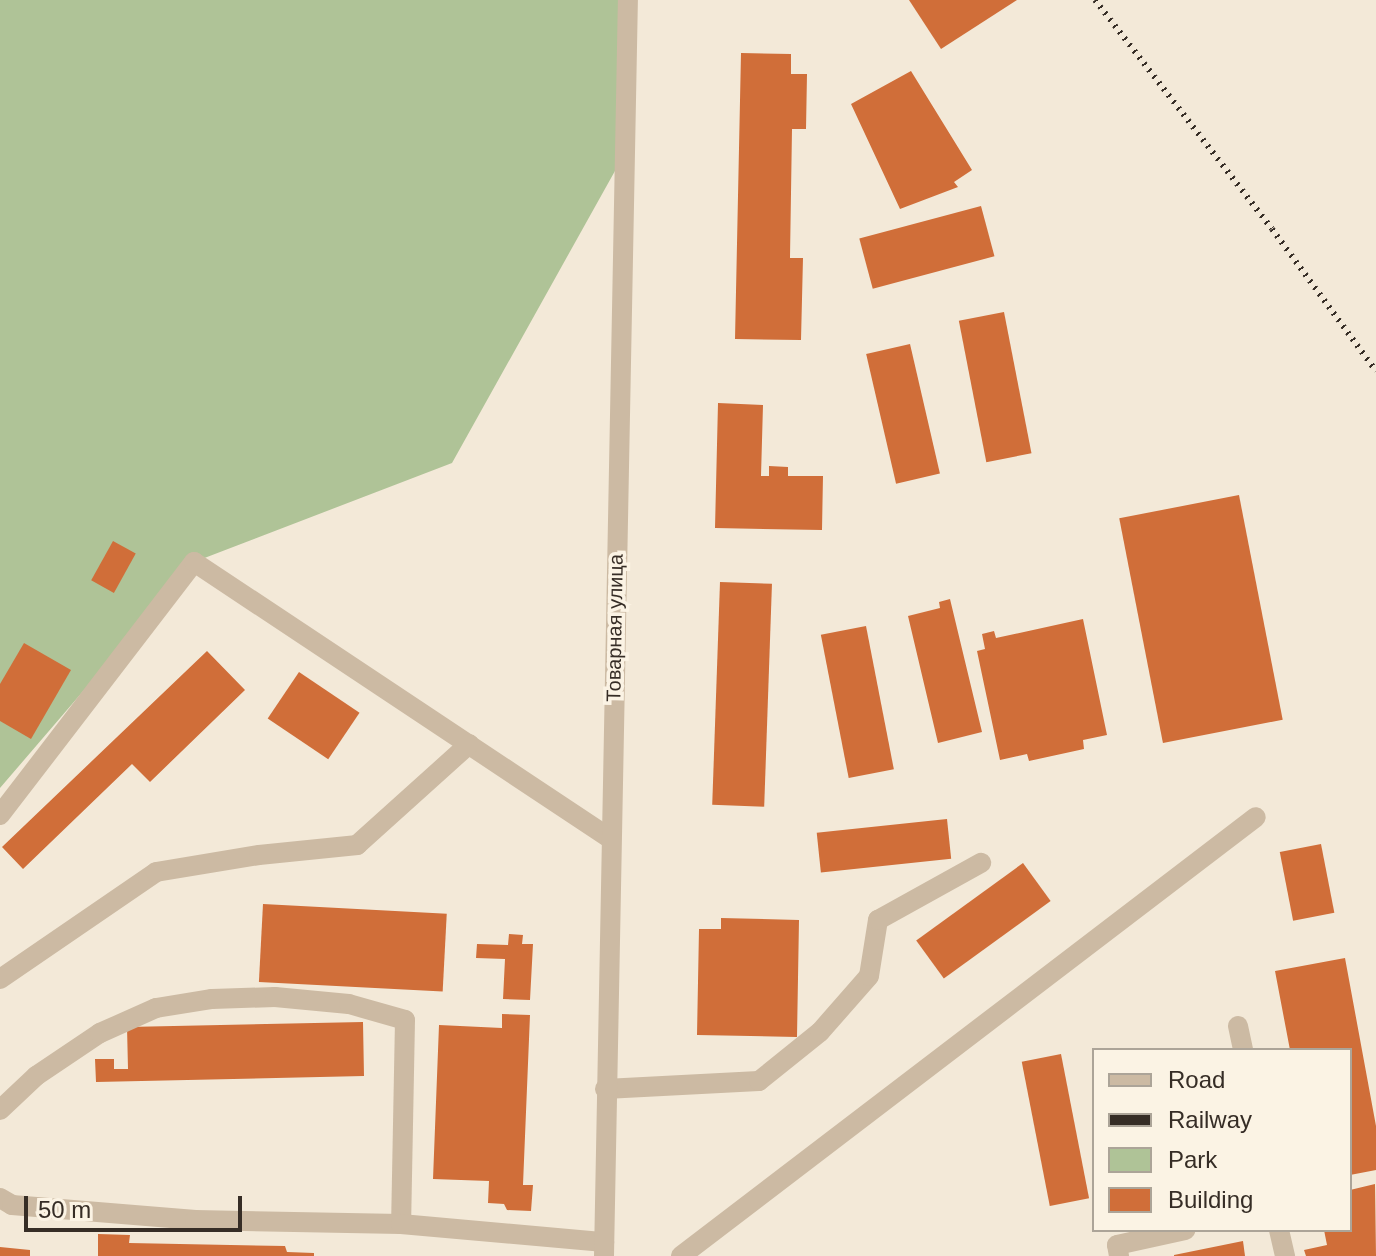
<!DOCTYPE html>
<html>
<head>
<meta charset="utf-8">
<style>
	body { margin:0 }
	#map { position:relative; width:1376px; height:1256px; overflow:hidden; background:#f3e9d8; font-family:Helvetica,sans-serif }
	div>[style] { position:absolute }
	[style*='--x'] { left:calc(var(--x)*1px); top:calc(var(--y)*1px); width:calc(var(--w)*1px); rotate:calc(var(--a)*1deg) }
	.green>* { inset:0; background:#afc397 }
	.building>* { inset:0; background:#d06e39; transform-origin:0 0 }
	.minor>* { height:20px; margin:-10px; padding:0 10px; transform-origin:10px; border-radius:10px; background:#ccbaa3 }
	.rail>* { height:6px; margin-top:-3px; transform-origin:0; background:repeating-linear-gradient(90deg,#362d26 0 2px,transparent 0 8px) }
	span { translate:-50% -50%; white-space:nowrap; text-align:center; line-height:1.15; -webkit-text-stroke:7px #fbf3e4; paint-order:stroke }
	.street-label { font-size:20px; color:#362d26 }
	.legend { position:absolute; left:1092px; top:1048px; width:260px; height:184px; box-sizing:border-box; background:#fbf3e4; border:2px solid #aca498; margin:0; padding:10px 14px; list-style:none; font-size:24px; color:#362d26 }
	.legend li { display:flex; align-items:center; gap:16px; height:40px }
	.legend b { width:40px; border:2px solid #aca498 }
	.scale { position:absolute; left:24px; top:1196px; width:218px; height:36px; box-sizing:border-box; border:4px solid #362d26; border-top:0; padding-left:10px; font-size:24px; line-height:28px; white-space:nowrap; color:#362d26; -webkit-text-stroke:6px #fbf3e4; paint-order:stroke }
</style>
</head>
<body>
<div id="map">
	<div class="green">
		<div style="clip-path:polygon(0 0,628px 0,625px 153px,452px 463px,194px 562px,0 788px)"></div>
	</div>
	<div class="building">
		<div style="clip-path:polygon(909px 0,1017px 0,941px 49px)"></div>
		<div style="clip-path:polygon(741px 53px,791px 54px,791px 74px,807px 74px,806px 129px,792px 129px,790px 258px,803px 258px,801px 340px,735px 339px)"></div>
		<div style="clip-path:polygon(911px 71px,972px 170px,954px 182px,958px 187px,900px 209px,851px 104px)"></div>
		<div style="left:981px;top:206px;width:52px;height:126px;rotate:75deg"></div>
		<div style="left:1004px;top:312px;width:144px;height:46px;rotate:79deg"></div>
		<div style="left:910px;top:344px;width:133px;height:45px;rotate:77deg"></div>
		<div style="clip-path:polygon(718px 403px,763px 405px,761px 476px,769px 476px,769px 466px,788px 467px,788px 476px,823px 476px,822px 530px,715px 528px)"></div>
		<div style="left:1239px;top:495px;width:229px;height:122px;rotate:79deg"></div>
		<div style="left:113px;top:541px;width:26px;height:45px;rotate:29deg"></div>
		<div style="left:720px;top:582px;width:52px;height:223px;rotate:2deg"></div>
		<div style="clip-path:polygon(950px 599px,982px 732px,938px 743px,908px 616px,940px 608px,939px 602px)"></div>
		<div style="clip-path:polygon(1083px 619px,1107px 735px,1083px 740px,1084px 749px,1029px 761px,1027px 754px,1000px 760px,977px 651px,985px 649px,982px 634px,994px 631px,996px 638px)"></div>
		<div style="left:866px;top:626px;width:146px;height:46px;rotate:79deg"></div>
		<div style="clip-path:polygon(24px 643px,71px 670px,31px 739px,0 721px,0 684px)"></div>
		<div style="clip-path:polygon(207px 651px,245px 690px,150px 782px,132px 764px,23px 869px,2px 847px)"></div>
		<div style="left:299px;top:672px;width:73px;height:56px;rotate:34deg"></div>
		<div style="left:947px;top:819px;width:40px;height:131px;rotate:84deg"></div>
		<div style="left:1321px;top:844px;width:70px;height:42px;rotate:79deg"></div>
		<div style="left:1023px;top:863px;width:47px;height:132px;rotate:54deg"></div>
		<div style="left:263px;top:904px;width:184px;height:78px;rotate:3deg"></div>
		<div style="clip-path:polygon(721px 918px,799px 920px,797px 1037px,697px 1035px,699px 929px,721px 929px)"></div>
		<div style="clip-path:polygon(509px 934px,523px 935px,522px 944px,533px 944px,530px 1000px,503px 999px,505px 959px,476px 958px,477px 944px,508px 945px)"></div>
		<div style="clip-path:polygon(1345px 958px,1376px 1126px,1376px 1170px,1350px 1175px,1350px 1050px,1290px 1050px,1275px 971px)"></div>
		<div style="clip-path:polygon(502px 1014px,530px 1015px,523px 1185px,533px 1185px,531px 1211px,507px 1210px,504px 1204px,488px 1203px,489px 1181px,433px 1179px,439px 1025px,502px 1028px)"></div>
		<div style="clip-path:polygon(363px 1022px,364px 1076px,96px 1082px,95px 1059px,114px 1059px,114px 1069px,128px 1069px,127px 1027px)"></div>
		<div style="left:1061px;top:1054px;width:147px;height:40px;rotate:79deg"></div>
		<div style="clip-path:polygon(1375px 1184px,1376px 1256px,1306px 1256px,1304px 1250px,1327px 1245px,1324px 1230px,1350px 1230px,1350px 1190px)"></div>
		<div style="clip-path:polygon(98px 1234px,130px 1235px,129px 1243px,285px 1246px,287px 1252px,314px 1253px,314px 1256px,98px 1256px)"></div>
		<div style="clip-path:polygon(1243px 1241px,1245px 1256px,1174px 1256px,1174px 1255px)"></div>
		<div style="clip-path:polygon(0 1247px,30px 1250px,30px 1256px,0 1256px)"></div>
	</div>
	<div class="minor">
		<div style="--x:0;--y:815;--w:319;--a:-52.5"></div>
		<div style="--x:194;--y:562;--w:499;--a:33.6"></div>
		<div style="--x:0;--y:979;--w:189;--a:-34.4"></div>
		<div style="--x:156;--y:872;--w:104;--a:-9.4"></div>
		<div style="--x:259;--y:855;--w:99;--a:-5.8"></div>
		<div style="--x:357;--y:845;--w:151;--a:-42"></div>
		<div style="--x:1238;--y:1026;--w:25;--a:78"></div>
		<div style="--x:605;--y:1089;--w:154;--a:-3"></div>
		<div style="--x:759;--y:1081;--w:78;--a:-38.8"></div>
		<div style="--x:820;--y:1032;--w:74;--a:-48.8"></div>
		<div style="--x:869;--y:976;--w:57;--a:-80.9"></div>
		<div style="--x:878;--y:920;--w:118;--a:-29"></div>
		<div style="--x:0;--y:1110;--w:50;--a:-43.4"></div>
		<div style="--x:36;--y:1076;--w:77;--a:-33.9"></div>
		<div style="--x:100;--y:1033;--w:61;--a:-24.1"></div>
		<div style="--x:156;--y:1008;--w:57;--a:-9.1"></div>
		<div style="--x:212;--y:999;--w:63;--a:-1.8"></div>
		<div style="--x:275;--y:997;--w:74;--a:5.4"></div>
		<div style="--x:349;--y:1004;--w:58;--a:15.9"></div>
		<div style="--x:405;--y:1020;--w:204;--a:91.1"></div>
		<div style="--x:0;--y:1198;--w:14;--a:30"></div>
		<div style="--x:12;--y:1205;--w:184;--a:4.7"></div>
		<div style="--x:195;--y:1220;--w:206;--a:1.1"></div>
		<div style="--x:401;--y:1224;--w:204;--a:5.1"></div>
		<div style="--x:1279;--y:1230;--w:27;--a:77"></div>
		<div style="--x:604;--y:1256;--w:1256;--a:-88.91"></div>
		<div style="--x:681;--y:1256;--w:723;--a:-37.36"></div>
		<div style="--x:1119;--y:1256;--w:11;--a:-100"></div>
		<div style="--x:1117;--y:1245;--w:70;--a:-12.4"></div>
	</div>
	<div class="rail">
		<div style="--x:1095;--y:0;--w:289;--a:52.3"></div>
		<div style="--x:1272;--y:229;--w:176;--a:53.8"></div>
	</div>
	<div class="street-label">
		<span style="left:615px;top:628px;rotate:-89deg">Товарная улица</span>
	</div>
	<ul class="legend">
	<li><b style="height:10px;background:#ccbaa3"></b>Road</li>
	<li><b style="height:10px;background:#362d26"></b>Railway</li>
	<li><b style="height:22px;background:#afc397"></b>Park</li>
	<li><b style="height:22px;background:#d06e39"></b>Building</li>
	</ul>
	<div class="scale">50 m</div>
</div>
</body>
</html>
